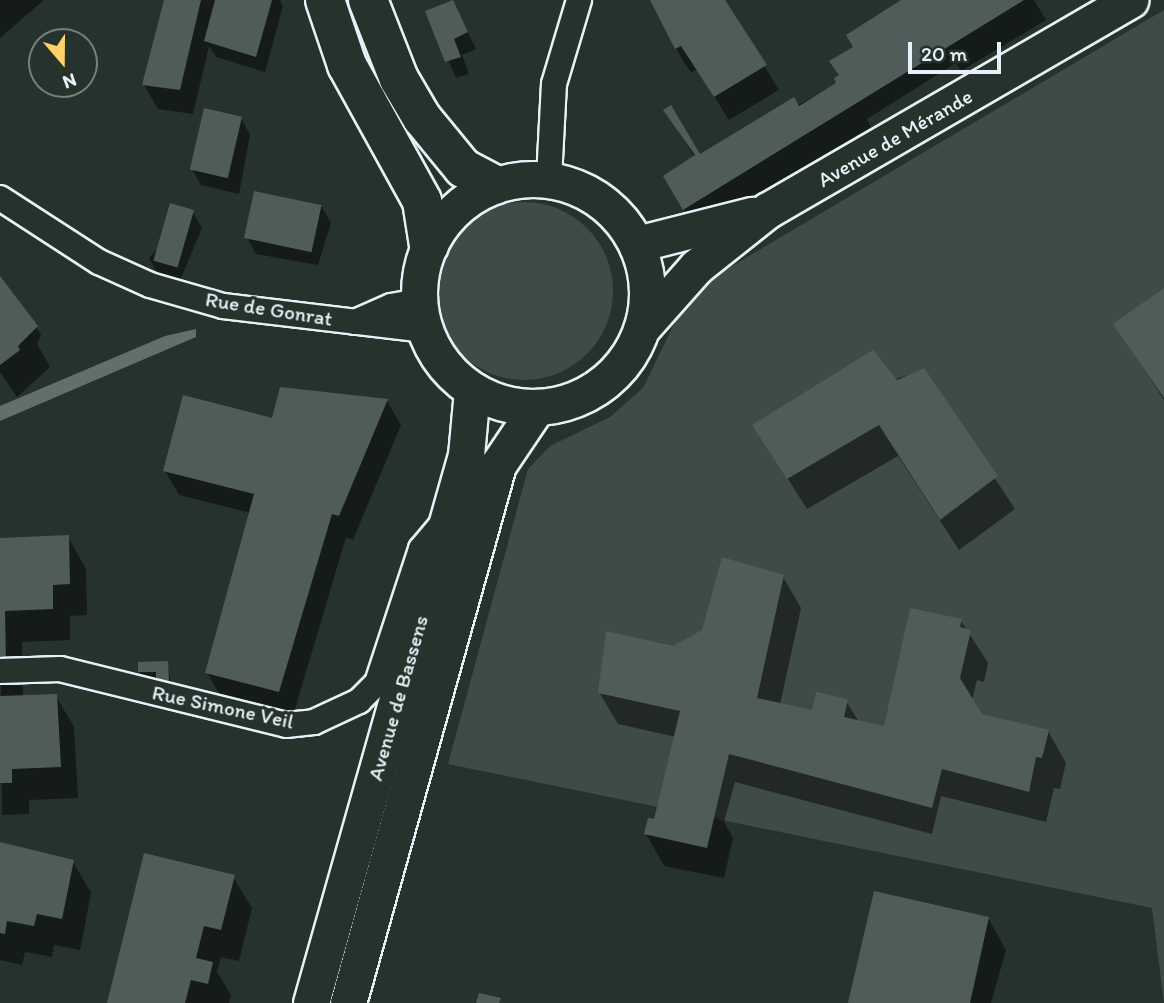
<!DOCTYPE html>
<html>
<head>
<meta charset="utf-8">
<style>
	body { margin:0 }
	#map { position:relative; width:1164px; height:1003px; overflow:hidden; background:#26332d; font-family:Itim,sans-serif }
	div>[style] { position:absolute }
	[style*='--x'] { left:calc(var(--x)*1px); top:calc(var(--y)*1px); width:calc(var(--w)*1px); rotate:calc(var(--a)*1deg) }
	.green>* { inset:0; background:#3e4b47 }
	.round { border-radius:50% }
	.water>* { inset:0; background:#636f6d }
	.shadow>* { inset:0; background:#0007 }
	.building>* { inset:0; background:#505c59; transform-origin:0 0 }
	.roads { filter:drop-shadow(2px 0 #e8f1f8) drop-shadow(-2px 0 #e8f1f8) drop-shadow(0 2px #e8f1f8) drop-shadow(0 -2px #e8f1f8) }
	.street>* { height:24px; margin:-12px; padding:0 12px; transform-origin:12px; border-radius:12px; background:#26332d }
	.secondary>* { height:35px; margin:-17.5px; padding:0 17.5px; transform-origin:17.5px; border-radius:17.5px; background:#26332d }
	.secondary>.ring { margin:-17.5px; padding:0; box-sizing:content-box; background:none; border:35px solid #26332d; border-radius:50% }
	.highway>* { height:38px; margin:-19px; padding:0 19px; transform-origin:19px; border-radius:19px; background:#26332d }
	span { translate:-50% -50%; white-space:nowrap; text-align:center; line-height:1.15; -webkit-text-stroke:7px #26332d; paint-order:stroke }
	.street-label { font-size:21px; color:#e8f1f8 }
	.north { position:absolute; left:28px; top:28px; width:70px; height:70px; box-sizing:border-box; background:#26332d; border:2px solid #747f7e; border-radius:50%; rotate:160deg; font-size:19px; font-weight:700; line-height:28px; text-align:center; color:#e8f1f8 }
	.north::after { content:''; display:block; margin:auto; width:24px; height:32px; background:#ffd166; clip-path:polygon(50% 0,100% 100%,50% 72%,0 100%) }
	.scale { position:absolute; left:908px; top:42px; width:93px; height:32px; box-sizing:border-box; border:4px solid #e8f1f8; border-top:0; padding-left:9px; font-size:21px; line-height:24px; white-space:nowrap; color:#e8f1f8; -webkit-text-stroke:5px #26332d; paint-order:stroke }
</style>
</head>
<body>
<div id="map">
	<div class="green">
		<div style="clip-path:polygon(1164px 10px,1164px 1003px,1152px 908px,448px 764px,528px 469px,550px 446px,610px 417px,643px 388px,690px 291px)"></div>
		<div class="round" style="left:435px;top:202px;width:178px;height:178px"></div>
	</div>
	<div class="water">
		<div style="clip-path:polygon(196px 329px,196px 337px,0 421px,0 406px,165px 336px)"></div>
	</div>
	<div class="shadow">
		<div style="clip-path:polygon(0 0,44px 0,0 38px)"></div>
		<div style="clip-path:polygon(166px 0,280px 0,283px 6px,265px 72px,216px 57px,209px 46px,193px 114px,158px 109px,144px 85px)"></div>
		<div style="clip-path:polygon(655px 0,724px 0,779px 90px,729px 120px,697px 69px,691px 73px,676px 49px)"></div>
		<div style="clip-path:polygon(905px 0,1034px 0,1046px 20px,961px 71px,956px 63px,867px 119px,871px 127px,698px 233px,665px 177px,695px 157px,665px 111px,700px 157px,839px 83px,855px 47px)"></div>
		<div style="clip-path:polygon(452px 1px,476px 49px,462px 55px,469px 74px,456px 78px,427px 12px)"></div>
		<div style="clip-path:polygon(241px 118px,250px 135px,239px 194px,201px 185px,192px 169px)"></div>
		<div style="clip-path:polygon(321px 206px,331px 223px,318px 265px,256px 254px,247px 238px)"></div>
		<div style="clip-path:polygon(193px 212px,202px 228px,179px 283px,158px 274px,149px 258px)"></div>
		<div style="clip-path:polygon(0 279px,41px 334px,37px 344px,50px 367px,17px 397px,0 372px)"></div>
		<div style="clip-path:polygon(1164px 290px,1164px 400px,1115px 324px)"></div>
		<div style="clip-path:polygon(923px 370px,1015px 509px,959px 550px,898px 456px,807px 509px,754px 425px)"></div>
		<div style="clip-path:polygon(387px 401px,401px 425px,353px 540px,346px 537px,293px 716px,221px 697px,207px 673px,251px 513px,179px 495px,165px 471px)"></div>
		<div style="clip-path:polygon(68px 537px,86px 569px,87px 615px,70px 616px,70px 640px,22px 642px,23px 697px,56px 696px,74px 727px,78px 798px,29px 800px,29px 814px,2px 815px,0 539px)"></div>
		<div style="clip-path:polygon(783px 577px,801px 608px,780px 705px,813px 712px,846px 701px,859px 722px,885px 728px,961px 621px,988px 663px,984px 682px,977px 680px,972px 701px,981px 715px,1048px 731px,1066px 763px,1060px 789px,1054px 788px,1046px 822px,941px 796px,932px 834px,735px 782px,724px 822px,733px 838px,724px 878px,664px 866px,646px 834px,656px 821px,676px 737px,618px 724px,599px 692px,704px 631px)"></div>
		<div style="clip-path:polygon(167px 663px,172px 688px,162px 689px,157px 679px,144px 679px,139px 672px)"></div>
		<div style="clip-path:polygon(0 844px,73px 862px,91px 893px,80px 950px,54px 945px,52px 957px,25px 952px,22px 965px,0 960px)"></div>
		<div style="clip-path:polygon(233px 877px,252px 908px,239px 961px,221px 957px,217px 972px,231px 995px,229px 1003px,109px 1003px)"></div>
		<div style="clip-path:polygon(988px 918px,1006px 950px,991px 1003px,849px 1003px)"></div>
	</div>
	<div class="building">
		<div style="clip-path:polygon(164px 0,201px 0,180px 90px,142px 85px)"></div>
		<div style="clip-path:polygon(215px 0,272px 0,256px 57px,204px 41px)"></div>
		<div style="clip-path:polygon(453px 0,468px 32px,454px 39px,461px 57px,445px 62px,425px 11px)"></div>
		<div style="clip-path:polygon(650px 0,725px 0,767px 65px,714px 97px,681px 46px,675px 49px)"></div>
		<div style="clip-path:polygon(901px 0,1024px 0,683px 210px,663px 176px,695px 155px,663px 110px,671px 105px,700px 154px,794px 97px,799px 106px,836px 83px,834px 78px,839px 75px,829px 61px,853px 47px,846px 35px)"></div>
		<div style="left:204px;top:108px;width:39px;height:63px;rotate:13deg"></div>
		<div style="left:254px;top:191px;width:69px;height:48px;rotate:12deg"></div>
		<div style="left:170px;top:203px;width:25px;height:60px;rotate:16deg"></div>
		<div style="clip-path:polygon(0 276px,38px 326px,18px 346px,20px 350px,0 365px)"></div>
		<div style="clip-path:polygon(1164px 288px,1164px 398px,1113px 324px)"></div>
		<div style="clip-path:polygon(873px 350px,897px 380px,924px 368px,998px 476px,940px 520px,879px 425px,787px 479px,752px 425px)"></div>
		<div style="clip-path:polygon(280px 387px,388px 399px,339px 516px,332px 514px,279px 692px,205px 673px,254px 494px,163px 471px,183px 395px,272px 418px)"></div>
		<div style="clip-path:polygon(69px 535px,70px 584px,53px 585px,53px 609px,5px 611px,6px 663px,0 663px,0 538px)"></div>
		<div style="clip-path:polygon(722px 557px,784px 575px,757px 698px,812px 710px,816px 692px,848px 699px,844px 717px,884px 726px,910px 608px,962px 619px,960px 627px,971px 630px,960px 678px,982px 714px,1049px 730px,1042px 758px,1036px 757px,1029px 792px,942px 769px,932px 808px,729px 754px,707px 848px,644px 834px,648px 818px,654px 819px,680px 711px,598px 693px,606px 631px,673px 646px,702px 630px)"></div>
		<div style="clip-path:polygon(168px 661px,169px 681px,156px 681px,156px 672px,138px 672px,138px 662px)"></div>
		<div style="clip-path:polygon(57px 694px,61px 767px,12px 769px,12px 783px,0 783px,0 696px)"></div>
		<div style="clip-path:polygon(0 842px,74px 860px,62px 919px,37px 914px,34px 926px,7px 921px,5px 934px,0 933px)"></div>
		<div style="clip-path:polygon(144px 853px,235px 875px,221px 930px,204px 926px,196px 958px,213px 962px,208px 984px,191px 980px,185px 1003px,107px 1003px)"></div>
		<div style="clip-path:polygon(874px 891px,989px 917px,970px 1003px,848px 1003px)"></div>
		<div style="clip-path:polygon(479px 993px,501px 998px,499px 1003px,476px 1003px)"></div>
	</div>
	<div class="roads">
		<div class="street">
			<div style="--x:549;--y:179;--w:95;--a:-87"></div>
			<div style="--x:554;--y:84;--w:88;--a:-73.4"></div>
			<div style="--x:0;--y:198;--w:118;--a:32.9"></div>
			<div style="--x:99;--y:262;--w:56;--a:24.3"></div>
			<div style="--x:150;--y:285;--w:76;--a:16"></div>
			<div style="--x:223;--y:306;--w:202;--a:6.8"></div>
			<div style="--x:355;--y:322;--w:39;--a:-24"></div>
			<div style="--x:391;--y:306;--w:28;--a:-10"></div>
			<div style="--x:0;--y:671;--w:60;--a:-1.9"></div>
			<div style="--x:60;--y:669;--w:233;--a:13.9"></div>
			<div style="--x:286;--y:725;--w:28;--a:-6"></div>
			<div style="--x:314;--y:722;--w:50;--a:-25"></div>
			<div style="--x:359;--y:701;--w:25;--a:-45"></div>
			<div style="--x:377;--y:683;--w:141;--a:-71.8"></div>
			<div style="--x:421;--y:549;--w:33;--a:-50"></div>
		</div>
		<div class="secondary">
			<div class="ring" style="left:419px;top:179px;width:193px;height:193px"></div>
			<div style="--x:637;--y:244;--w:119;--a:-14.2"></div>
			<div style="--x:643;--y:327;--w:80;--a:-48.5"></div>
			<div style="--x:696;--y:267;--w:92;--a:-38.4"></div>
			<div style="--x:768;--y:210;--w:419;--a:-30.1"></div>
			<div style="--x:311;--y:1003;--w:569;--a:-74.21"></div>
			<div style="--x:466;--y:455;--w:65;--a:-84.7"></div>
			<div style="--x:348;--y:1003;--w:559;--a:-74.42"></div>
			<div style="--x:498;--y:465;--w:70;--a:-56.1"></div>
		</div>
		<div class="highway">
			<div style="--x:325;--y:0;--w:69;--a:71.3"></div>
			<div style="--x:347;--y:65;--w:155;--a:61.1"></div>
			<div style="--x:422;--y:201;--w:45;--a:81"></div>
			<div style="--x:368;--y:0;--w:85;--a:68.6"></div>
			<div style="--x:399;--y:79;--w:45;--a:59.5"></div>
			<div style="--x:422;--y:118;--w:65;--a:50.6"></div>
			<div style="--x:463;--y:168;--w:36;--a:28"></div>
		</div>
	</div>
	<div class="street-label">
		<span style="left:895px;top:138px;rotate:-30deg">Avenue de Mérande</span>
		<span style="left:269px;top:309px;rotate:9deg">Rue de Gonrat</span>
		<span style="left:398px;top:698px;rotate:-74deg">Avenue de Bassens</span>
		<span style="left:223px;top:707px;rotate:12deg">Rue Simone Veil</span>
	</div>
	<div class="north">N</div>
	<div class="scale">20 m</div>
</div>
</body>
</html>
